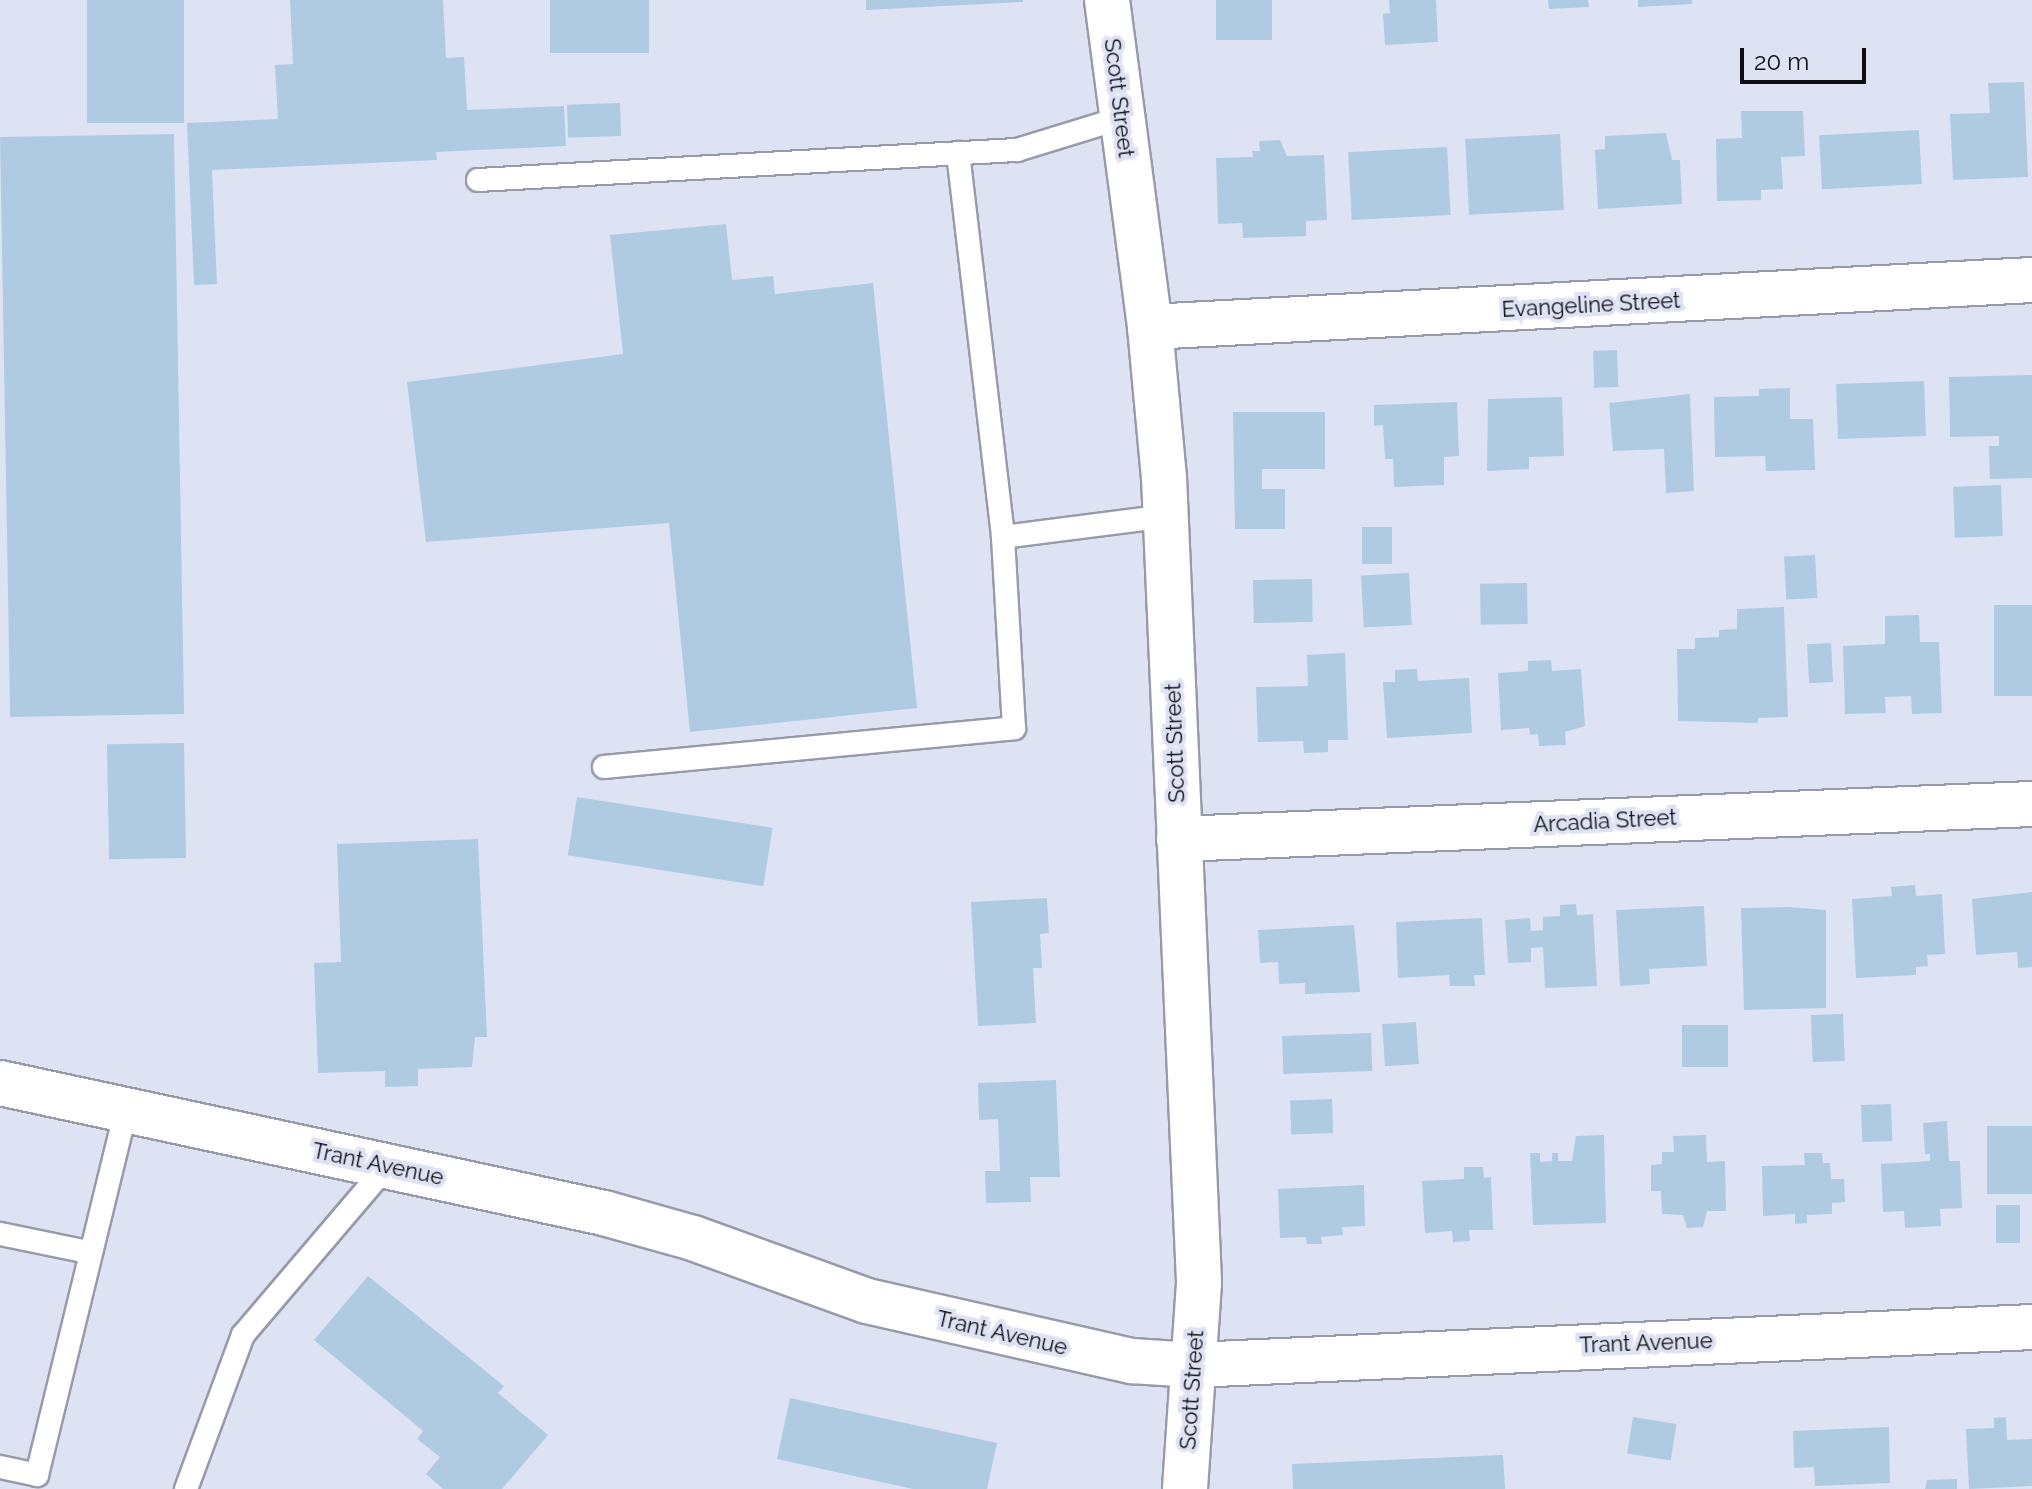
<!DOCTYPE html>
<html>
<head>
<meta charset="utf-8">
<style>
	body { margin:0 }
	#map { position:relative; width:2032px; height:1489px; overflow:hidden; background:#dee3f4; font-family:Raleway,sans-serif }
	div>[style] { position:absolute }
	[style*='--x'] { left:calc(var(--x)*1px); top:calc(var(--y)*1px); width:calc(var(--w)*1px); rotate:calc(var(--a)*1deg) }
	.building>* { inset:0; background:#afcbe2; transform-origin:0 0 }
	.roads { filter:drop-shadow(2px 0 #969aaa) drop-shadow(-2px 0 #969aaa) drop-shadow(0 2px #969aaa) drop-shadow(0 -2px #969aaa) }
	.service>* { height:22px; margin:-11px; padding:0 11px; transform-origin:11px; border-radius:11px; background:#fff }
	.minor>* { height:44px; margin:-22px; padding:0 22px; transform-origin:22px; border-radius:22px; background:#fff }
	span { translate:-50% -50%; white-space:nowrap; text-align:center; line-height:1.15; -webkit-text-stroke:8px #dee3f4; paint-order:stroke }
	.street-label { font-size:22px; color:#0e0f15 }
	.scale { position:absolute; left:1740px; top:48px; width:126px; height:36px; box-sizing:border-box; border:4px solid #0e0f15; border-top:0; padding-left:10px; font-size:24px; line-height:28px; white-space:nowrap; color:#0e0f15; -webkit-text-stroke:6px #dee3f4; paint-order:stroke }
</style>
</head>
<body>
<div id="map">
	<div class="building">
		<div style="left:87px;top:0;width:97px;height:123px"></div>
		<div style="clip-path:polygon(290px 0,443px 0,446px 58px,464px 57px,467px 110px,564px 106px,566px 146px,436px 152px,437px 160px,212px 170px,217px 284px,194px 285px,187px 123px,278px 119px,275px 65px,293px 64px)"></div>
		<div style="left:550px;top:0;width:99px;height:53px"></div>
		<div style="clip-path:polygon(866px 0,1023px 0,1023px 2px,866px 10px)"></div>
		<div style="left:1216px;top:0;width:56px;height:40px"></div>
		<div style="clip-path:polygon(1389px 0,1436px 0,1438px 42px,1385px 45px,1383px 14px,1390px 13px)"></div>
		<div style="clip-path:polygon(1548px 0,1588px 0,1589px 7px,1549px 9px)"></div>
		<div style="clip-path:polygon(1638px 0,1692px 0,1692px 4px,1638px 7px)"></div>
		<div style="clip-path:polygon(2024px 82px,2028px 177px,1953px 180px,1950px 114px,1990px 113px,1988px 83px)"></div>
		<div style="left:620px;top:103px;width:33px;height:53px;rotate:88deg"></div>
		<div style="clip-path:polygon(1741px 111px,1803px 111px,1805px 156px,1781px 157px,1783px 189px,1761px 190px,1761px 200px,1717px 201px,1716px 139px,1742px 138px)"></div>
		<div style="left:1919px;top:130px;width:54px;height:100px;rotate:87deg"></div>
		<div style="clip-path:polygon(1666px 133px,1672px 160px,1680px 160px,1682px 204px,1598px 209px,1595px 150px,1605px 149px,1605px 136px)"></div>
		<div style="left:174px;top:134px;width:580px;height:174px;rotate:89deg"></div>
		<div style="left:1560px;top:134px;width:76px;height:95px;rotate:87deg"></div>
		<div style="clip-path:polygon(1280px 140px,1287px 156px,1324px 155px,1327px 220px,1306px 221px,1306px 236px,1243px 238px,1242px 223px,1218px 224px,1216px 158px,1253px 157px,1252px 151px,1260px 151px,1259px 141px)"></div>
		<div style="left:1447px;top:147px;width:68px;height:99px;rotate:87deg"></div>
		<div style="clip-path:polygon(726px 224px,732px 280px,773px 276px,775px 294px,873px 283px,917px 708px,690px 732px,669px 523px,426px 542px,407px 382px,623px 354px,610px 235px)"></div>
		<div style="left:1617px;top:350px;width:37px;height:24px;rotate:88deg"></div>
		<div style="clip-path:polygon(2032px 375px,2032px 478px,1990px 479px,1989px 446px,1999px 446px,1999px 436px,1950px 437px,1949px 377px)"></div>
		<div style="left:1924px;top:381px;width:55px;height:88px;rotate:88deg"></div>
		<div style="clip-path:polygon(1790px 388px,1790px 419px,1813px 419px,1815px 470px,1766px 471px,1765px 456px,1715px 457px,1714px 397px,1759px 396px,1759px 389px)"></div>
		<div style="clip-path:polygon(1690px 394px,1694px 491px,1666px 493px,1664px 449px,1613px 451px,1609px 403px)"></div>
		<div style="clip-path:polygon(1562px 397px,1564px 456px,1529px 457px,1529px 469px,1487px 471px,1488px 399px)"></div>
		<div style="clip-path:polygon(1457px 402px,1459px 456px,1444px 457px,1444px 485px,1394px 487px,1393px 459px,1385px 459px,1383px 425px,1374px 426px,1374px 405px)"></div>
		<div style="clip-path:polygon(1233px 412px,1325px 412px,1325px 469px,1262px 469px,1262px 489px,1285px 489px,1285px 529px,1235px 529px)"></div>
		<div style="left:2001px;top:485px;width:51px;height:48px;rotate:88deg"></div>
		<div style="left:1362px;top:527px;width:30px;height:37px"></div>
		<div style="left:1815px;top:555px;width:43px;height:31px;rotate:87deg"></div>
		<div style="left:1409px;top:573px;width:52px;height:48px;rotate:87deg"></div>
		<div style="left:1312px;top:579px;width:43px;height:59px;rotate:89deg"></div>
		<div style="left:1527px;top:583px;width:41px;height:47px;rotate:89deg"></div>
		<div style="left:2032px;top:605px;width:91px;height:38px;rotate:90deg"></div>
		<div style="clip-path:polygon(1784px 607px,1788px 717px,1758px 718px,1758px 723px,1678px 721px,1677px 649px,1695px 649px,1695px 638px,1719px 637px,1719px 630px,1737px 629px,1737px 609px)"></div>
		<div style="clip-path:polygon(1919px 615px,1920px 642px,1939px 642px,1942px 713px,1912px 714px,1911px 696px,1885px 697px,1886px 713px,1845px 714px,1843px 646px,1885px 644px,1885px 616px)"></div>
		<div style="left:1831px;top:643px;width:39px;height:24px;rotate:87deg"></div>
		<div style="clip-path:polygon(1345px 653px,1348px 740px,1328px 740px,1328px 752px,1304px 753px,1303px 741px,1258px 742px,1256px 687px,1308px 686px,1307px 655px)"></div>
		<div style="clip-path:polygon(1551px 660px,1552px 671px,1581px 669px,1585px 726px,1565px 732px,1566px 745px,1539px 746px,1538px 734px,1530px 735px,1529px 728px,1501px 730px,1498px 673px,1528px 671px,1528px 661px)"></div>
		<div style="clip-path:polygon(1417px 669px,1418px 681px,1469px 678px,1472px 733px,1387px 738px,1383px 682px,1395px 682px,1395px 670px)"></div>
		<div style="left:184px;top:743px;width:115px;height:77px;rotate:89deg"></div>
		<div style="left:577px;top:797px;width:198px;height:59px;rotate:9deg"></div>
		<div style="clip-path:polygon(478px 839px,487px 1037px,475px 1037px,472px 1067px,418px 1069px,418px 1086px,385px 1087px,385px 1071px,318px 1073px,314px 963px,341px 962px,337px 844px)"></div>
		<div style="clip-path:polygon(1915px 885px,1916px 896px,1942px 894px,1945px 954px,1927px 955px,1928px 966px,1916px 967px,1916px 975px,1856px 978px,1852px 899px,1892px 896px,1891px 887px)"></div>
		<div style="clip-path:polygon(2032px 892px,2032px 967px,2018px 968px,2017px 952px,1976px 955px,1972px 899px)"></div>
		<div style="clip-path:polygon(1047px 898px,1049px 933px,1040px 934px,1042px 968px,1033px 968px,1036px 1023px,978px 1026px,971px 902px)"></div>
		<div style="clip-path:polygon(1576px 904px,1577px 915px,1593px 914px,1597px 986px,1545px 988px,1543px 947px,1531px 948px,1531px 962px,1508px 963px,1505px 920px,1530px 918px,1531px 931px,1543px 930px,1543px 917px,1560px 916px,1560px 905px)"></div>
		<div style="clip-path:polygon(1704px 906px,1707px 966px,1649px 969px,1650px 984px,1620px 986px,1616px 910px)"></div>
		<div style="clip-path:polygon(1789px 907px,1826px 910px,1826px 1008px,1744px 1010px,1741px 908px)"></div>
		<div style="clip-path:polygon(1482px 918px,1485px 975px,1474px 975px,1475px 986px,1450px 986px,1449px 975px,1398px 978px,1396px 922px)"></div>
		<div style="clip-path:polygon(1354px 925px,1360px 992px,1305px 994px,1305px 983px,1279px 984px,1278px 962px,1260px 963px,1258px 930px)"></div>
		<div style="left:1843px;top:1014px;width:47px;height:32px;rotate:88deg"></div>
		<div style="left:1416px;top:1022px;width:42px;height:34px;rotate:86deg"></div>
		<div style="left:1728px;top:1025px;width:42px;height:46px;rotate:90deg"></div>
		<div style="left:1371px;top:1033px;width:38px;height:89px;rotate:88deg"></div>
		<div style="clip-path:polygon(1056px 1080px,1060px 1177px,1030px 1177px,1031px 1202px,986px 1203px,985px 1171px,1000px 1171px,998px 1119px,979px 1120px,978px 1083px)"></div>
		<div style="left:1332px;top:1099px;width:34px;height:42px;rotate:88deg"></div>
		<div style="left:1891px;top:1104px;width:37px;height:30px;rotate:88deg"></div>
		<div style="clip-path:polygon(1947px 1121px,1949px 1161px,1960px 1161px,1962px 1208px,1940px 1209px,1941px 1226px,1905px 1228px,1904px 1211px,1883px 1212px,1881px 1164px,1930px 1161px,1930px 1154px,1925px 1154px,1923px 1123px)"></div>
		<div style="left:2032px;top:1126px;width:68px;height:45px;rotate:90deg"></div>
		<div style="clip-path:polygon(1604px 1135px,1606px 1223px,1533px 1225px,1530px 1153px,1540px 1153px,1540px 1162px,1552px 1161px,1552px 1153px,1558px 1153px,1558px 1161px,1572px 1161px,1576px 1136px)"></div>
		<div style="clip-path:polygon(1706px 1135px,1707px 1162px,1725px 1161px,1726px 1211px,1707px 1211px,1703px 1227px,1687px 1228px,1683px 1215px,1662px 1214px,1661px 1191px,1651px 1191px,1651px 1165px,1662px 1164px,1662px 1152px,1674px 1152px,1673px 1136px)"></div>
		<div style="clip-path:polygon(1804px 1153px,1822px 1153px,1823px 1163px,1830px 1163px,1831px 1179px,1844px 1179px,1845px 1202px,1832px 1203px,1832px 1214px,1807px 1215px,1807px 1223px,1795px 1224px,1795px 1214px,1763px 1216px,1762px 1166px,1805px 1165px)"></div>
		<div style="clip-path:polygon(1464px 1167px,1483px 1167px,1484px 1178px,1491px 1177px,1493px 1230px,1469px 1230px,1470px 1241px,1453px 1242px,1452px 1231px,1425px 1233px,1422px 1181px,1464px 1179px)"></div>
		<div style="clip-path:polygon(1364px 1185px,1365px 1226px,1342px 1227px,1343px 1235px,1321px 1237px,1322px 1244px,1307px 1244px,1306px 1237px,1280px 1238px,1278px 1189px)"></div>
		<div style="left:1996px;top:1205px;width:24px;height:38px"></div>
		<div style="clip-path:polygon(368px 1276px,504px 1386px,498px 1393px,548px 1435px,502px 1489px,443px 1489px,426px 1474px,440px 1457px,417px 1439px,423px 1431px,314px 1340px)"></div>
		<div style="clip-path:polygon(790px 1398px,997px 1443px,987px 1489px,913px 1489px,777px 1459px)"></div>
		<div style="left:1633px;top:1417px;width:44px;height:37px;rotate:9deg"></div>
		<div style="clip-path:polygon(2006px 1417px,2007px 1440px,2032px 1439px,2032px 1486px,1969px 1489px,1966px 1429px,1994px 1428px,1994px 1418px)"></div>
		<div style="clip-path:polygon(1889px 1427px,1890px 1483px,1815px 1486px,1814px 1467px,1794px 1468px,1793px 1431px)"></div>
		<div style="clip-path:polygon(1503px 1455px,1505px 1489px,1293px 1489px,1292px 1464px)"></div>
		<div style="clip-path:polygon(1957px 1479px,1957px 1489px,1925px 1489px,1927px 1480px)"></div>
	</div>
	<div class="roads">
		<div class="service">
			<div style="--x:958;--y:153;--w:387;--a:83.3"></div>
			<div style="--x:1003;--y:537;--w:164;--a:-7.3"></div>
			<div style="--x:478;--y:180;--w:540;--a:-3.19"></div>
			<div style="--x:1017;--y:150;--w:109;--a:-17.1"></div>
			<div style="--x:604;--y:767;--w:412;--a:-5.4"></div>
			<div style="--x:1014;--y:728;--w:191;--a:-93.3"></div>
			<div style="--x:0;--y:1234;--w:90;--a:11.6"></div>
			<div style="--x:0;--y:1467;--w:38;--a:12"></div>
			<div style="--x:37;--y:1475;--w:376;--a:-76.3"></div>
			<div style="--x:186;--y:1489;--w:164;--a:-69.7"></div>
			<div style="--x:243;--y:1335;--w:222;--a:-49.6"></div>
		</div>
		<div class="minor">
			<div style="--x:1107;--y:0;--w:330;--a:82.5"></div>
			<div style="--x:1150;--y:327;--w:151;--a:84.7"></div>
			<div style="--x:1164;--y:477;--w:807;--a:87.51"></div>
			<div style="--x:1199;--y:1283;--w:206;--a:93.9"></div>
			<div style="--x:1150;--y:327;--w:883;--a:-3.05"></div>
			<div style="--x:1179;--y:839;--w:854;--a:-2.35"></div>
			<div style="--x:0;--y:1083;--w:618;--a:12.15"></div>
			<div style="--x:604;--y:1213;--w:92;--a:15.7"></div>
			<div style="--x:693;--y:1238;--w:185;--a:19.9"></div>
			<div style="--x:867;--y:1301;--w:272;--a:12.8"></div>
			<div style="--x:1132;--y:1361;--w:61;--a:3.8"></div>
			<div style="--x:1193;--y:1365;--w:840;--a:-2.59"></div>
		</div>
	</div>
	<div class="street-label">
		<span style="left:1119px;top:98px;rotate:83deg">Scott Street</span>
		<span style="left:1591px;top:305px;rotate:-3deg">Evangeline Street</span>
		<span style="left:1175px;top:743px;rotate:-92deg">Scott Street</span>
		<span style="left:1605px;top:821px;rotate:-3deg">Arcadia Street</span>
		<span style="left:378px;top:1164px;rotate:12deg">Trant Avenue</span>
		<span style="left:1002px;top:1333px;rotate:13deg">Trant Avenue</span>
		<span style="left:1646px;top:1343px;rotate:-2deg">Trant Avenue</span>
		<span style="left:1192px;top:1390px;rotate:-86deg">Scott Street</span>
	</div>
	<div class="scale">20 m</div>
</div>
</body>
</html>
